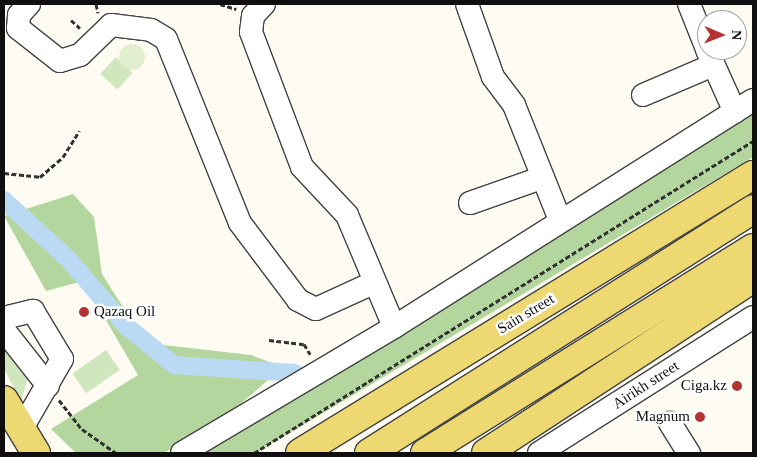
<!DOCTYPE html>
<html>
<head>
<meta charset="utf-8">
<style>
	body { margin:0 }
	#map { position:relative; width:757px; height:457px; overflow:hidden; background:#fefcf2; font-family:Georgia,serif }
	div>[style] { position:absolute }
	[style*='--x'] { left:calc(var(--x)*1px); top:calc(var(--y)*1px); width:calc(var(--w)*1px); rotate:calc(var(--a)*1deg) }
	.green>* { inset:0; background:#d0e6bd; transform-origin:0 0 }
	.forest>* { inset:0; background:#b3d69e }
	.pitch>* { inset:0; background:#e1eece }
	.round { border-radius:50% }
	.canal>* { height:18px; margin:-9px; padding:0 9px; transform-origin:9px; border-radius:9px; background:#bad9f2 }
	.path>* { height:3px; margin-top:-1.5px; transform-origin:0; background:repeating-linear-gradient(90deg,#313131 0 5px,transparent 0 7.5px) }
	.roads { filter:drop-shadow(1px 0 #424242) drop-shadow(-1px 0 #424242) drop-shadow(0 1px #424242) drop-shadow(0 -1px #424242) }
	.minor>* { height:22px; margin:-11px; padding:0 11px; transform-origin:11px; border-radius:11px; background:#fff }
	.major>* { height:28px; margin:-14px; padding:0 14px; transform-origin:14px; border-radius:14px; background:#eed872 }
	.dots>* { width:14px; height:14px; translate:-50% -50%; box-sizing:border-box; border:2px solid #fff; border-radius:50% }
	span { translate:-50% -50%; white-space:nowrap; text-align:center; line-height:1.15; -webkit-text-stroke:5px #fff; paint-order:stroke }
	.poi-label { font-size:15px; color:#0f0f0f }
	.left { translate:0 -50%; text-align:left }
	.right { translate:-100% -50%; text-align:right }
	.street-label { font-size:15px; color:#0f0f0f }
	.frame { position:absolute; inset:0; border:5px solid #0f0f0f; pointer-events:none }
	.north { position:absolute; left:697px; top:10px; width:50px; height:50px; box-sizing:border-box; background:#fff; border:1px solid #9f9f9f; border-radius:50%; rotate:91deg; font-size:14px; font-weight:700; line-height:20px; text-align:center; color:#0f0f0f }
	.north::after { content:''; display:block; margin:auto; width:18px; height:22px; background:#b53331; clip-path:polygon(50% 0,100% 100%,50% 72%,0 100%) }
</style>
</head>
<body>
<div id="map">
	<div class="green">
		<div style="left:116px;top:57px;width:23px;height:23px;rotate:43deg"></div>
		<div style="clip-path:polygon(4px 342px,28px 378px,21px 401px,4px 369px)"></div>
		<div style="left:106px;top:350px;width:24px;height:41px;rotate:55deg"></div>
	</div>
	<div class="forest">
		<div style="clip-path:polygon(753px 112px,753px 157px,256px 453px,202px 453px)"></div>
		<div style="clip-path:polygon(73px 194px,94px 217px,102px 274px,146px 343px,251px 355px,283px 367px,238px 406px,164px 453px,76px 453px,51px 429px,138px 375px,83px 281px,46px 291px,4px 216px)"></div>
	</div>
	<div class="pitch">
		<div class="round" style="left:119px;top:44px;width:26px;height:26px"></div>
	</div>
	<div class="canal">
		<div style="--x:4;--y:200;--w:88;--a:42.7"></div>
		<div style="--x:69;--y:260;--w:86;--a:49.3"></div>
		<div style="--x:125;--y:325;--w:63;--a:39.2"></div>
		<div style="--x:174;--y:365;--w:121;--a:3.8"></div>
	</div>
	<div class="path">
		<div style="--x:96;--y:4;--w:9;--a:77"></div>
		<div style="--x:220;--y:4;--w:17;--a:17"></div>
		<div style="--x:71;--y:20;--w:12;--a:42"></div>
		<div style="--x:4;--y:173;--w:36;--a:6"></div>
		<div style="--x:40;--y:177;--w:30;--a:-41"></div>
		<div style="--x:63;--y:157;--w:31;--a:-58"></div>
		<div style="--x:269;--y:340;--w:35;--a:7"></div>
		<div style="--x:304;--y:344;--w:12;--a:59"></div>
		<div style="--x:59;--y:400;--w:37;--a:52"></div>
		<div style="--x:82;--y:429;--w:42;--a:35.2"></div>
		<div style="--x:254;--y:453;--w:589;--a:-32.02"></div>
	</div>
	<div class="roads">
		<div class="minor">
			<div style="--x:29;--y:4;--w:15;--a:132"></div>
			<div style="--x:19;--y:15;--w:13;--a:94"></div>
			<div style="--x:18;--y:28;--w:53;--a:38.2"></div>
			<div style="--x:60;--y:61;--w:21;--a:-17"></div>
			<div style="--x:80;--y:55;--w:43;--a:-44.1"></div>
			<div style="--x:111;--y:25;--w:40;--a:7.1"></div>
			<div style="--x:151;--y:30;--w:17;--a:31"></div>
			<div style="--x:166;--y:39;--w:198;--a:68.1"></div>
			<div style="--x:240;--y:223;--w:96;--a:53"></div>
			<div style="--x:298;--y:300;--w:20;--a:27"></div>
			<div style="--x:316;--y:309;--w:63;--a:-24.5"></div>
			<div style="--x:264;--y:4;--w:16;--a:133"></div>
			<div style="--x:253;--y:16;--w:16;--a:97"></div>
			<div style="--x:251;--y:32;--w:144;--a:69.3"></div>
			<div style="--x:302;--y:167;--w:66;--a:46.8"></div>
			<div style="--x:347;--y:215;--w:121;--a:67.2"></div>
			<div style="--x:467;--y:4;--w:77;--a:70.4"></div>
			<div style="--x:493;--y:77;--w:35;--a:53"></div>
			<div style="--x:514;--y:105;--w:124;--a:68.2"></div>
			<div style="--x:689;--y:4;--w:48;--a:68.2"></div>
			<div style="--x:707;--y:50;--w:68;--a:65.7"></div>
			<div style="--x:643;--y:95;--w:76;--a:-23.2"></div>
			<div style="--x:470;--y:203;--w:75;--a:-19.4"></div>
			<div style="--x:4;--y:318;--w:30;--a:-14"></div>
			<div style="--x:33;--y:311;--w:56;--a:58.9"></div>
			<div style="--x:62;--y:359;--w:82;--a:120"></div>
			<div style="--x:4;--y:330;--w:71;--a:51.8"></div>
			<div style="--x:670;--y:423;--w:36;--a:58"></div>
			<div style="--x:182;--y:453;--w:247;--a:-30.7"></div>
			<div style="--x:394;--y:327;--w:425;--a:-32.3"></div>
			<div style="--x:539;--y:453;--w:254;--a:-32.4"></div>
		</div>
		<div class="major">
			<div style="--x:4;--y:400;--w:62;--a:58.9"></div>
			<div style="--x:300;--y:453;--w:532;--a:-31.54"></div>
			<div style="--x:369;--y:453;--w:455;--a:-32.4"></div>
			<div style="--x:425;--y:453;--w:387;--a:-32"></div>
			<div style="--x:486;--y:453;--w:319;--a:-33.2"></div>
		</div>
	</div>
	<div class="dots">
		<div style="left:84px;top:312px;background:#b53331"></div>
		<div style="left:737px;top:386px;background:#b53331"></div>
		<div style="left:700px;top:417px;background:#b53331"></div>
	</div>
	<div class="poi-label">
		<span class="left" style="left:94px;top:312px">Qazaq Oil</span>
		<span class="right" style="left:727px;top:386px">Ciga.kz</span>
		<span class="right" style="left:690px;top:417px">Magnum</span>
	</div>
	<div class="street-label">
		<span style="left:526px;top:314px;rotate:-31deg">Sain street</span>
		<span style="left:646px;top:385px;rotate:-33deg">Airikh street</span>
	</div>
	<div class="frame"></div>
	<div class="north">N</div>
</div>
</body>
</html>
